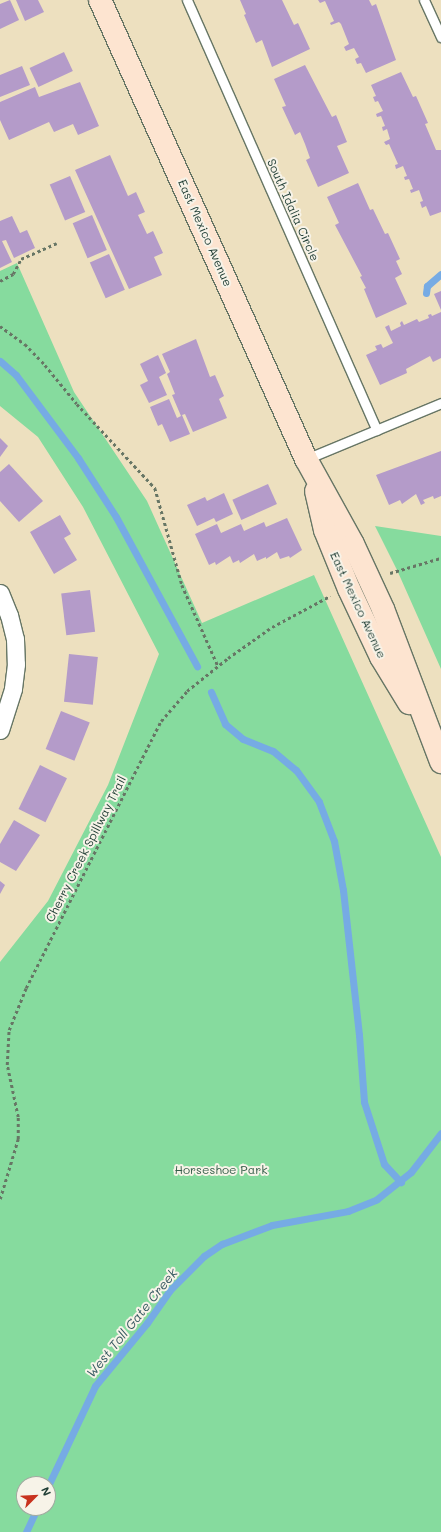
<!DOCTYPE html>
<html>
<head>
<meta charset="utf-8">
<style>
	body { margin:0 }
	#map { position:relative; width:441px; height:1532px; overflow:hidden; background:#ede0bf; font-family:Mali,sans-serif }
	div>[style] { position:absolute }
	[style*='--x'] { left:calc(var(--x)*1px); top:calc(var(--y)*1px); width:calc(var(--w)*1px); rotate:calc(var(--a)*1deg) }
	.green>* { inset:0; background:#86db9e }
	.stream>* { height:7px; margin:-3.5px; padding:0 3.5px; transform-origin:3.5px; border-radius:3.5px; background:#76abe4 }
	.building>* { inset:0; background:#b49bc9; transform-origin:0 0 }
	.path>* { height:2.5px; margin-top:-1.25px; transform-origin:0; background:repeating-linear-gradient(90deg,#677665 0 3px,transparent 0 6px) }
	.roads { filter:drop-shadow(1px 0 #677665) drop-shadow(-1px 0 #677665) drop-shadow(0 1px #677665) drop-shadow(0 -1px #677665) }
	.lane>* { height:9px; margin:-4.5px; padding:0 4.5px; transform-origin:4.5px; border-radius:4.5px; background:#fff }
	.street>* { height:17px; margin:-8.5px; padding:0 8.5px; transform-origin:8.5px; border-radius:8.5px; background:#fff }
	.secondary>* { height:22px; margin:-11px; padding:0 11px; transform-origin:11px; border-radius:11px; background:#fde4d0 }
	span { translate:-50% -50%; white-space:nowrap; text-align:center; line-height:1.15; -webkit-text-stroke:4px #f7f3e8; paint-order:stroke }
	.street-label { font-size:12px; color:#1f3d34 }
	.park-label { font-size:12px; color:#345d49 }
	.water-label { font-size:13px; color:#355860; font-style:italic }
	.north { position:absolute; left:16px; top:1476px; width:40px; height:40px; box-sizing:border-box; background:#f7f3e8; border:1px solid #a1aaa0; border-radius:50%; rotate:66deg; font-size:11px; font-weight:700; line-height:16px; text-align:center; color:#1f3d34 }
	.north::after { content:''; display:block; margin:auto; width:14px; height:18px; background:#c8321e; clip-path:polygon(50% 0,100% 100%,50% 72%,0 100%) }
</style>
</head>
<body>
<div id="map">
	<div class="green">
		<div style="clip-path:polygon(evenodd,17px 263px,74px 392px,147px 501px,202px 623px,314px 575px,441px 857px,441px 1532px,0 1532px,0 962px,48px 901px,108px 785px,159px 654px,83px 507px,38px 437px,0 406px,0 271px,17px 263px,24px 1484px,48px 1484px,48px 1508px,24px 1508px,24px 1484px)"></div>
		<div style="clip-path:polygon(375px 526px,441px 536px,441px 669px,397px 570px)"></div>
	</div>
	<div class="stream">
		<div style="--x:426;--y:293;--w:7;--a:-82"></div>
		<div style="--x:427;--y:286;--w:18;--a:-41"></div>
		<div style="--x:0;--y:361;--w:21;--a:41"></div>
		<div style="--x:16;--y:375;--w:104;--a:53.2"></div>
		<div style="--x:78;--y:458;--w:70;--a:57.2"></div>
		<div style="--x:116;--y:517;--w:170;--a:61.5"></div>
		<div style="--x:211;--y:692;--w:35;--a:66"></div>
		<div style="--x:225;--y:724;--w:23;--a:40"></div>
		<div style="--x:243;--y:739;--w:32;--a:22"></div>
		<div style="--x:273;--y:751;--w:30;--a:40"></div>
		<div style="--x:296;--y:770;--w:39;--a:54"></div>
		<div style="--x:319;--y:802;--w:42;--a:69"></div>
		<div style="--x:334;--y:841;--w:50;--a:79.6"></div>
		<div style="--x:343;--y:890;--w:146;--a:83.7"></div>
		<div style="--x:359;--y:1035;--w:67;--a:85.7"></div>
		<div style="--x:364;--y:1102;--w:65;--a:72.1"></div>
		<div style="--x:384;--y:1164;--w:25;--a:47"></div>
		<div style="--x:48;--y:1486;--w:110;--a:-64.8"></div>
		<div style="--x:95;--y:1386;--w:82;--a:-50.5"></div>
		<div style="--x:147;--y:1323;--w:40;--a:-55.1"></div>
		<div style="--x:170;--y:1290;--w:48;--a:-45"></div>
		<div style="--x:204;--y:1256;--w:22;--a:-34"></div>
		<div style="--x:222;--y:1244;--w:53;--a:-20.8"></div>
		<div style="--x:272;--y:1225;--w:77;--a:-10.4"></div>
		<div style="--x:348;--y:1211;--w:31;--a:-22"></div>
		<div style="--x:377;--y:1199;--w:43;--a:-38.5"></div>
		<div style="--x:411;--y:1172;--w:49;--a:-52.4"></div>
		<div style="--x:26;--y:1532;--w:26;--a:-65"></div>
	</div>
	<div class="building">
		<div style="clip-path:polygon(10px 0,19px 20px,0 29px,0 4px)"></div>
		<div style="clip-path:polygon(16px 0,38px 0,44px 12px,25px 21px)"></div>
		<div style="clip-path:polygon(240px 0,282px 0,294px 25px,298px 23px,310px 49px,272px 67px,262px 40px,256px 43px,244px 15px,246px 14px)"></div>
		<div style="clip-path:polygon(318px 0,369px 0,372px 6px,376px 4px,396px 60px,366px 73px,361px 63px,357px 64px,355px 59px,359px 57px,354px 48px,346px 51px,344px 47px,349px 44px,341px 24px,339px 22px,331px 25px,330px 23px,334px 21px,325px 1px,320px 3px)"></div>
		<div style="left:64px;top:52px;width:21px;height:38px;rotate:65deg"></div>
		<div style="clip-path:polygon(305px 65px,332px 117px,336px 115px,347px 142px,337px 146px,349px 173px,318px 187px,306px 160px,310px 158px,305px 144px,300px 132px,295px 135px,282px 107px,286px 106px,274px 79px)"></div>
		<div style="clip-path:polygon(22px 66px,30px 85px,0 97px,0 75px)"></div>
		<div style="clip-path:polygon(401px 72px,413px 97px,416px 96px,428px 123px,425px 124px,436px 150px,441px 150px,441px 212px,430px 216px,426px 206px,422px 208px,420px 202px,423px 201px,419px 190px,411px 193px,410px 190px,413px 189px,409px 179px,405px 180px,404px 177px,407px 176px,403px 166px,396px 169px,395px 165px,398px 164px,389px 144px,386px 145px,384px 142px,390px 139px,387px 129px,383px 131px,382px 127px,385px 126px,381px 116px,377px 117px,376px 114px,383px 111px,378px 101px,375px 102px,373px 97px,376px 96px,371px 85px)"></div>
		<div style="clip-path:polygon(80px 82px,99px 126px,78px 135px,73px 124px,54px 132px,49px 122px,9px 140px,0 120px,0 102px,35px 87px,39px 97px)"></div>
		<div style="clip-path:polygon(110px 155px,128px 196px,136px 192px,145px 212px,138px 215px,147px 234px,153px 231px,163px 253px,154px 257px,162px 275px,129px 289px,75px 170px)"></div>
		<div style="left:70px;top:176px;width:39px;height:22px;rotate:67deg"></div>
		<div style="clip-path:polygon(358px 183px,370px 210px,373px 209px,385px 234px,388px 233px,400px 259px,396px 261px,402px 274px,395px 278px,407px 304px,376px 318px,364px 289px,366px 288px,360px 277px,362px 276px,335px 225px,339px 223px,327px 197px)"></div>
		<div style="left:92px;top:215px;width:38px;height:21px;rotate:67deg"></div>
		<div style="clip-path:polygon(12px 216px,20px 233px,27px 230px,35px 248px,14px 258px,6px 240px,2px 241px,12px 262px,0 268px,0 221px)"></div>
		<div style="left:109px;top:254px;width:39px;height:21px;rotate:66deg"></div>
		<div style="clip-path:polygon(441px 291px,441px 310px,434px 294px)"></div>
		<div style="clip-path:polygon(441px 312px,441px 358px,433px 362px,430px 356px,406px 369px,407px 373px,380px 385px,366px 355px,377px 350px,375px 346px,381px 344px,383px 348px,393px 343px,385px 327px,389px 325px,391px 331px,401px 326px,400px 323px,402px 321px,404px 325px,417px 319px,419px 322px,429px 318px,428px 315px,431px 314px,432px 316px)"></div>
		<div style="clip-path:polygon(196px 339px,210px 377px,215px 375px,224px 396px,219px 399px,227px 418px,193px 432px,185px 414px,182px 415px,190px 434px,170px 442px,162px 424px,158px 426px,150px 407px,169px 399px,177px 418px,181px 416px,172px 395px,175px 394px,167px 374px,170px 372px,162px 354px)"></div>
		<div style="clip-path:polygon(158px 355px,166px 373px,159px 377px,167px 395px,149px 403px,140px 385px,148px 381px,140px 364px)"></div>
		<div style="clip-path:polygon(0 438px,8px 446px,0 457px)"></div>
		<div style="clip-path:polygon(441px 451px,441px 496px,434px 499px,433px 496px,423px 500px,425px 503px,421px 505px,416px 494px,402px 504px,400px 500px,389px 505px,376px 475px)"></div>
		<div style="clip-path:polygon(9px 464px,43px 501px,19px 522px,0 501px,0 472px)"></div>
		<div style="left:268px;top:484px;width:22px;height:39px;rotate:66deg"></div>
		<div style="clip-path:polygon(224px 493px,233px 514px,216px 522px,214px 518px,197px 526px,187px 505px,205px 497px,207px 501px)"></div>
		<div style="clip-path:polygon(60px 515px,71px 534px,64px 538px,77px 560px,54px 574px,30px 532px)"></div>
		<div style="clip-path:polygon(287px 518px,302px 550px,290px 558px,289px 556px,280px 559px,277px 552px,266px 559px,266px 557px,257px 561px,254px 554px,240px 563px,239px 560px,233px 563px,230px 556px,216px 565px,215px 562px,209px 565px,195px 534px,217px 524px,221px 533px,241px 524px,244px 531px,264px 522px,266px 527px)"></div>
		<div style="left:90px;top:590px;width:42px;height:29px;rotate:83deg"></div>
		<div style="left:69px;top:654px;width:29px;height:48px;rotate:6deg"></div>
		<div style="left:61px;top:711px;width:31px;height:41px;rotate:22deg"></div>
		<div style="left:40px;top:765px;width:30px;height:49px;rotate:26deg"></div>
		<div style="clip-path:polygon(14px 820px,40px 835px,16px 871px,0 862px,0 844px)"></div>
		<div style="clip-path:polygon(0 881px,5px 885px,0 894px)"></div>
	</div>
	<div class="path">
		<div style="--x:0;--y:281;--w:15;--a:-28"></div>
		<div style="--x:13;--y:274;--w:17;--a:-62"></div>
		<div style="--x:21;--y:259;--w:39;--a:-24"></div>
		<div style="--x:0;--y:326;--w:31;--a:36"></div>
		<div style="--x:25;--y:344;--w:29;--a:46"></div>
		<div style="--x:45;--y:365;--w:50;--a:50.6"></div>
		<div style="--x:77;--y:404;--w:115;--a:47.1"></div>
		<div style="--x:155;--y:488;--w:101;--a:74.4"></div>
		<div style="--x:182;--y:585;--w:89;--a:66"></div>
		<div style="--x:390;--y:573;--w:53;--a:-16.4"></div>
		<div style="--x:0;--y:1199;--w:63;--a:-73.3"></div>
		<div style="--x:18;--y:1139;--w:22;--a:-90"></div>
		<div style="--x:18;--y:1117;--w:53;--a:-101.9"></div>
		<div style="--x:7;--y:1065;--w:35;--a:-87"></div>
		<div style="--x:9;--y:1030;--w:45;--a:-68"></div>
		<div style="--x:26;--y:988;--w:299;--a:-63.2"></div>
		<div style="--x:161;--y:721;--w:40;--a:-49"></div>
		<div style="--x:187;--y:691;--w:53;--a:-38.8"></div>
		<div style="--x:228;--y:658;--w:54;--a:-35.2"></div>
		<div style="--x:272;--y:627;--w:66;--a:-28.1"></div>
	</div>
	<div class="roads">
		<div class="lane">
			<div style="--x:187;--y:0;--w:470;--a:66.2"></div>
			<div style="--x:424;--y:0;--w:41;--a:65.3"></div>
			<div style="--x:306;--y:459;--w:146;--a:-22.5"></div>
		</div>
		<div class="street">
			<div style="--x:0;--y:593;--w:24;--a:68"></div>
			<div style="--x:9;--y:615;--w:25;--a:76"></div>
			<div style="--x:15;--y:639;--w:25;--a:88"></div>
			<div style="--x:16;--y:664;--w:25;--a:97"></div>
			<div style="--x:13;--y:689;--w:43;--a:107.6"></div>
		</div>
		<div class="secondary">
			<div style="--x:100;--y:0;--w:503;--a:65.83"></div>
			<div style="--x:306;--y:459;--w:97;--a:61.1"></div>
			<div style="--x:353;--y:544;--w:72;--a:65.2"></div>
			<div style="--x:383;--y:609;--w:164;--a:69.2"></div>
			<div style="--x:316;--y:491;--w:40;--a:77"></div>
			<div style="--x:325;--y:530;--w:64;--a:67.9"></div>
			<div style="--x:349;--y:589;--w:75;--a:64.8"></div>
			<div style="--x:381;--y:657;--w:54;--a:58.7"></div>
		</div>
	</div>
	<div class="street-label">
		<span style="left:293px;top:210px;rotate:66deg">South Idalia Circle</span>
		<span style="left:205px;top:233px;rotate:66deg">East Mexico Avenue</span>
		<span style="left:358px;top:605px;rotate:65deg">East Mexico Avenue</span>
		<span style="left:86px;top:849px;rotate:-63deg">Cherry Creek Spillway Trail</span>
	</div>
	<div class="park-label">
		<span style="left:221px;top:1170px">Horseshoe Park</span>
	</div>
	<div class="water-label">
		<span style="left:132px;top:1323px;rotate:-51deg">West Toll Gate Creek</span>
	</div>
	<div class="north">N</div>
</div>
</body>
</html>
